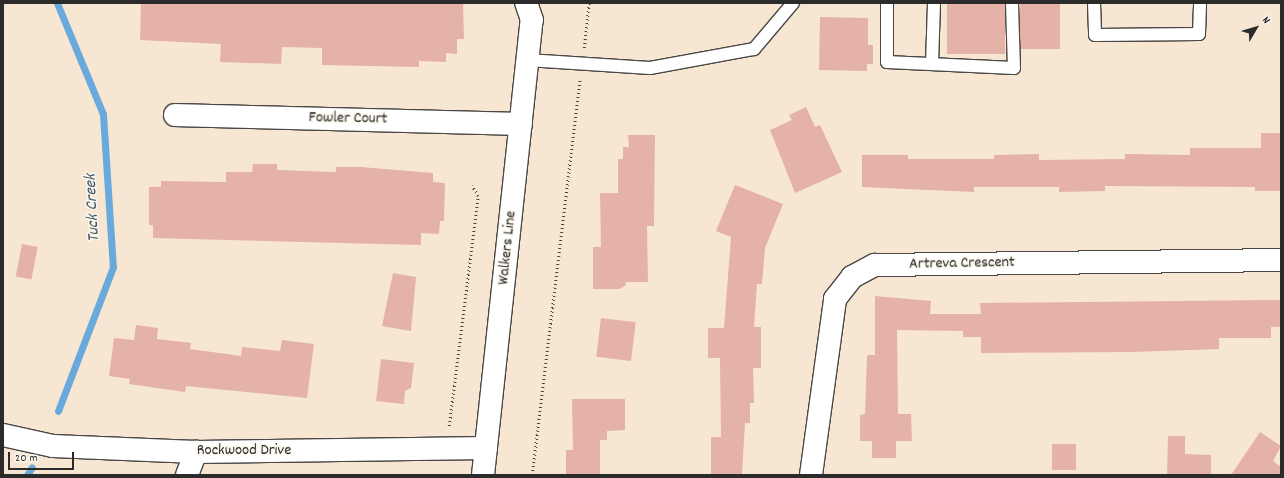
<!DOCTYPE html>
<html>
<head>
<meta charset="utf-8">
<style>
	body { margin:0 }
	#map { position:relative; width:1284px; height:478px; overflow:hidden; background:#f7e7d2; font-family:Dekko,sans-serif }
	div>[style] { position:absolute }
	[style*='--x'] { left:calc(var(--x)*1px); top:calc(var(--y)*1px); width:calc(var(--w)*1px); rotate:calc(var(--a)*1deg) }
	.stream>* { height:7px; margin:-3.5px; padding:0 3.5px; transform-origin:3.5px; border-radius:3.5px; background:#69a9dc }
	.building>* { inset:0; background:#e4b2a7; transform-origin:0 0 }
	.path>* { height:2.5px; margin-top:-1.25px; transform-origin:0; background:repeating-linear-gradient(90deg,#4a4744 0 1px,transparent 0 4px) }
	.roads { filter:drop-shadow(1px 0 #4a4744) drop-shadow(-1px 0 #4a4744) drop-shadow(0 1px #4a4744) drop-shadow(0 -1px #4a4744) }
	.service>* { height:12px; margin:-6px; padding:0 6px; transform-origin:6px; border-radius:6px; background:#fff }
	.minor>* { height:22px; margin:-11px; padding:0 11px; transform-origin:11px; border-radius:11px; background:#fff }
	.secondary>* { height:22px; margin:-11px; padding:0 11px; transform-origin:11px; border-radius:11px; background:#fff }
	span { translate:-50% -50%; white-space:nowrap; text-align:center; line-height:1.15; -webkit-text-stroke:3px #fbf7ec; paint-order:stroke }
	.street-label { font-size:16px; color:#2b2b2b }
	.water-label { font-size:17px; color:#415769; font-style:italic }
	.frame { position:absolute; inset:0; border:4px solid #2b2b2b; pointer-events:none }
	.north { position:absolute; left:1236px; top:8px; width:40px; height:40px; -webkit-text-stroke:3px #fbf7ec; paint-order:stroke; rotate:52deg; font-size:11px; font-weight:700; line-height:16px; text-align:center; color:#2b2b2b }
	.north::after { content:''; display:block; margin:auto; width:14px; height:18px; background:#2b2b2b; clip-path:polygon(50% 0,100% 100%,50% 72%,0 100%) }
	.scale { position:absolute; left:8px; top:452px; width:66px; height:18px; box-sizing:border-box; border:2px solid #2b2b2b; border-top:0; padding-left:5px; font-size:12px; line-height:14px; white-space:nowrap; color:#2b2b2b; -webkit-text-stroke:3px #fbf7ec; paint-order:stroke }
</style>
</head>
<body>
<div id="map">
	<div class="stream">
		<div style="--x:57;--y:3;--w:120;--a:67.5"></div>
		<div style="--x:103;--y:114;--w:153;--a:86.3"></div>
		<div style="--x:113;--y:267;--w:154;--a:110.9"></div>
		<div style="--x:27;--y:475;--w:9;--a:-58"></div>
	</div>
	<div class="building">
		<div style="clip-path:polygon(141px 3px,463px 3px,464px 39px,457px 39px,457px 54px,446px 53px,446px 62px,419px 61px,419px 67px,322px 65px,322px 48px,282px 47px,281px 64px,220px 62px,221px 44px,140px 40px)"></div>
		<div style="left:947px;top:3px;width:58px;height:51px"></div>
		<div style="left:1020px;top:3px;width:40px;height:46px"></div>
		<div style="clip-path:polygon(820px 17px,868px 18px,868px 45px,873px 45px,873px 64px,867px 64px,867px 71px,819px 70px)"></div>
		<div style="clip-path:polygon(806px 107px,815px 127px,820px 125px,842px 172px,795px 193px,770px 130px,792px 120px,789px 115px)"></div>
		<div style="clip-path:polygon(1261px 133px,1280px 133px,1281px 191px,1255px 191px,1255px 187px,1105px 186px,1105px 191px,1059px 192px,1059px 187px,974px 187px,974px 192px,862px 187px,862px 155px,908px 155px,908px 159px,994px 159px,994px 155px,1039px 154px,1039px 160px,1125px 159px,1125px 154px,1190px 155px,1190px 148px,1261px 148px)"></div>
		<div style="clip-path:polygon(628px 135px,655px 135px,654px 226px,647px 226px,648px 282px,626px 282px,625px 286px,619px 289px,593px 289px,593px 247px,601px 247px,600px 193px,618px 193px,618px 159px,623px 159px,623px 147px,629px 147px)"></div>
		<div style="clip-path:polygon(253px 164px,277px 164px,277px 170px,336px 172px,336px 167px,361px 167px,433px 173px,433px 182px,445px 183px,444px 221px,440px 221px,439px 234px,421px 233px,421px 245px,153px 238px,153px 225px,149px 225px,149px 187px,161px 187px,161px 181px,226px 182px,226px 172px,252px 172px)"></div>
		<div style="clip-path:polygon(735px 185px,783px 204px,765px 248px,762px 284px,757px 284px,754px 327px,761px 327px,761px 368px,753px 368px,754px 403px,750px 403px,750px 423px,745px 423px,742px 475px,711px 475px,711px 437px,721px 437px,720px 358px,708px 358px,708px 328px,724px 328px,731px 237px,716px 231px)"></div>
		<div style="left:22px;top:244px;width:16px;height:33px;rotate:11deg"></div>
		<div style="clip-path:polygon(393px 273px,416px 277px,411px 331px,382px 326px)"></div>
		<div style="clip-path:polygon(875px 296px,931px 301px,930px 314px,981px 314px,980px 303px,1281px 300px,1281px 327px,1271px 327px,1271px 338px,1219px 338px,1219px 349px,1132px 352px,981px 353px,981px 337px,963px 337px,963px 331px,897px 330px,898px 414px,911px 414px,912px 441px,896px 441px,896px 458px,872px 458px,872px 441px,860px 441px,860px 415px,865px 414px,867px 355px,875px 355px)"></div>
		<div style="left:601px;top:318px;width:35px;height:39px;rotate:7deg"></div>
		<div style="clip-path:polygon(136px 325px,158px 328px,157px 339px,191px 343px,190px 349px,241px 356px,242px 347px,280px 351px,282px 340px,314px 344px,307px 398px,186px 386px,185px 392px,129px 384px,130px 379px,109px 376px,114px 338px,134px 340px)"></div>
		<div style="clip-path:polygon(381px 359px,414px 363px,411px 388px,405px 391px,404px 404px,376px 401px)"></div>
		<div style="clip-path:polygon(572px 399px,625px 399px,625px 430px,607px 431px,607px 440px,600px 440px,600px 475px,566px 474px,566px 450px,573px 450px)"></div>
		<div style="clip-path:polygon(1260px 432px,1281px 446px,1273px 461px,1281px 467px,1281px 475px,1231px 475px)"></div>
		<div style="clip-path:polygon(1168px 436px,1185px 436px,1185px 454px,1211px 455px,1211px 475px,1167px 475px)"></div>
		<div style="left:1052px;top:444px;width:24px;height:26px"></div>
	</div>
	<div class="path">
		<div style="--x:584;--y:48;--w:45;--a:-83.7"></div>
		<div style="--x:449;--y:426;--w:232;--a:-82.8"></div>
		<div style="--x:478;--y:196;--w:12;--a:-121"></div>
		<div style="--x:532;--y:475;--w:398;--a:-83.1"></div>
	</div>
	<div class="roads">
		<div class="service">
			<div style="--x:887;--y:3;--w:59;--a:90"></div>
			<div style="--x:887;--y:62;--w:127;--a:2.7"></div>
			<div style="--x:1014;--y:68;--w:65;--a:-91.8"></div>
			<div style="--x:1094;--y:3;--w:32;--a:88"></div>
			<div style="--x:1095;--y:35;--w:104;--a:-0.6"></div>
			<div style="--x:1199;--y:34;--w:31;--a:-88"></div>
			<div style="--x:527;--y:60;--w:123;--a:3.7"></div>
			<div style="--x:650;--y:68;--w:106;--a:-10.4"></div>
			<div style="--x:754;--y:49;--w:60;--a:-49.7"></div>
			<div style="--x:932;--y:64;--w:61;--a:-88.1"></div>
		</div>
		<div class="minor">
			<div style="--x:175;--y:115;--w:346;--a:1.5"></div>
			<div style="--x:3;--y:435;--w:51;--a:12.4"></div>
			<div style="--x:53;--y:446;--w:143;--a:2.4"></div>
			<div style="--x:196;--y:452;--w:290;--a:-0.8"></div>
			<div style="--x:187;--y:475;--w:25;--a:-69"></div>
			<div style="--x:811;--y:475;--w:178;--a:-82.2"></div>
			<div style="--x:835;--y:299;--w:28;--a:-52"></div>
			<div style="--x:852;--y:277;--w:26;--a:-28"></div>
			<div style="--x:875;--y:265;--w:406;--a:-0.7"></div>
		</div>
		<div class="secondary">
			<div style="--x:483;--y:475;--w:458;--a:-83.9"></div>
			<div style="--x:532;--y:20;--w:18;--a:-109"></div>
		</div>
	</div>
	<div class="street-label">
		<span style="left:348px;top:119px;rotate:1deg">Fowler Court</span>
		<span style="left:508px;top:248px;rotate:-84deg">Walkers Line</span>
		<span style="left:962px;top:264px;rotate:-1deg">Artreva Crescent</span>
		<span style="left:244px;top:451px">Rockwood Drive</span>
	</div>
	<div class="water-label">
		<span style="left:94px;top:208px;rotate:-93deg">Tuck Creek</span>
	</div>
	<div class="frame"></div>
	<div class="north">N</div>
	<div class="scale">20 m</div>
</div>
</body>
</html>
